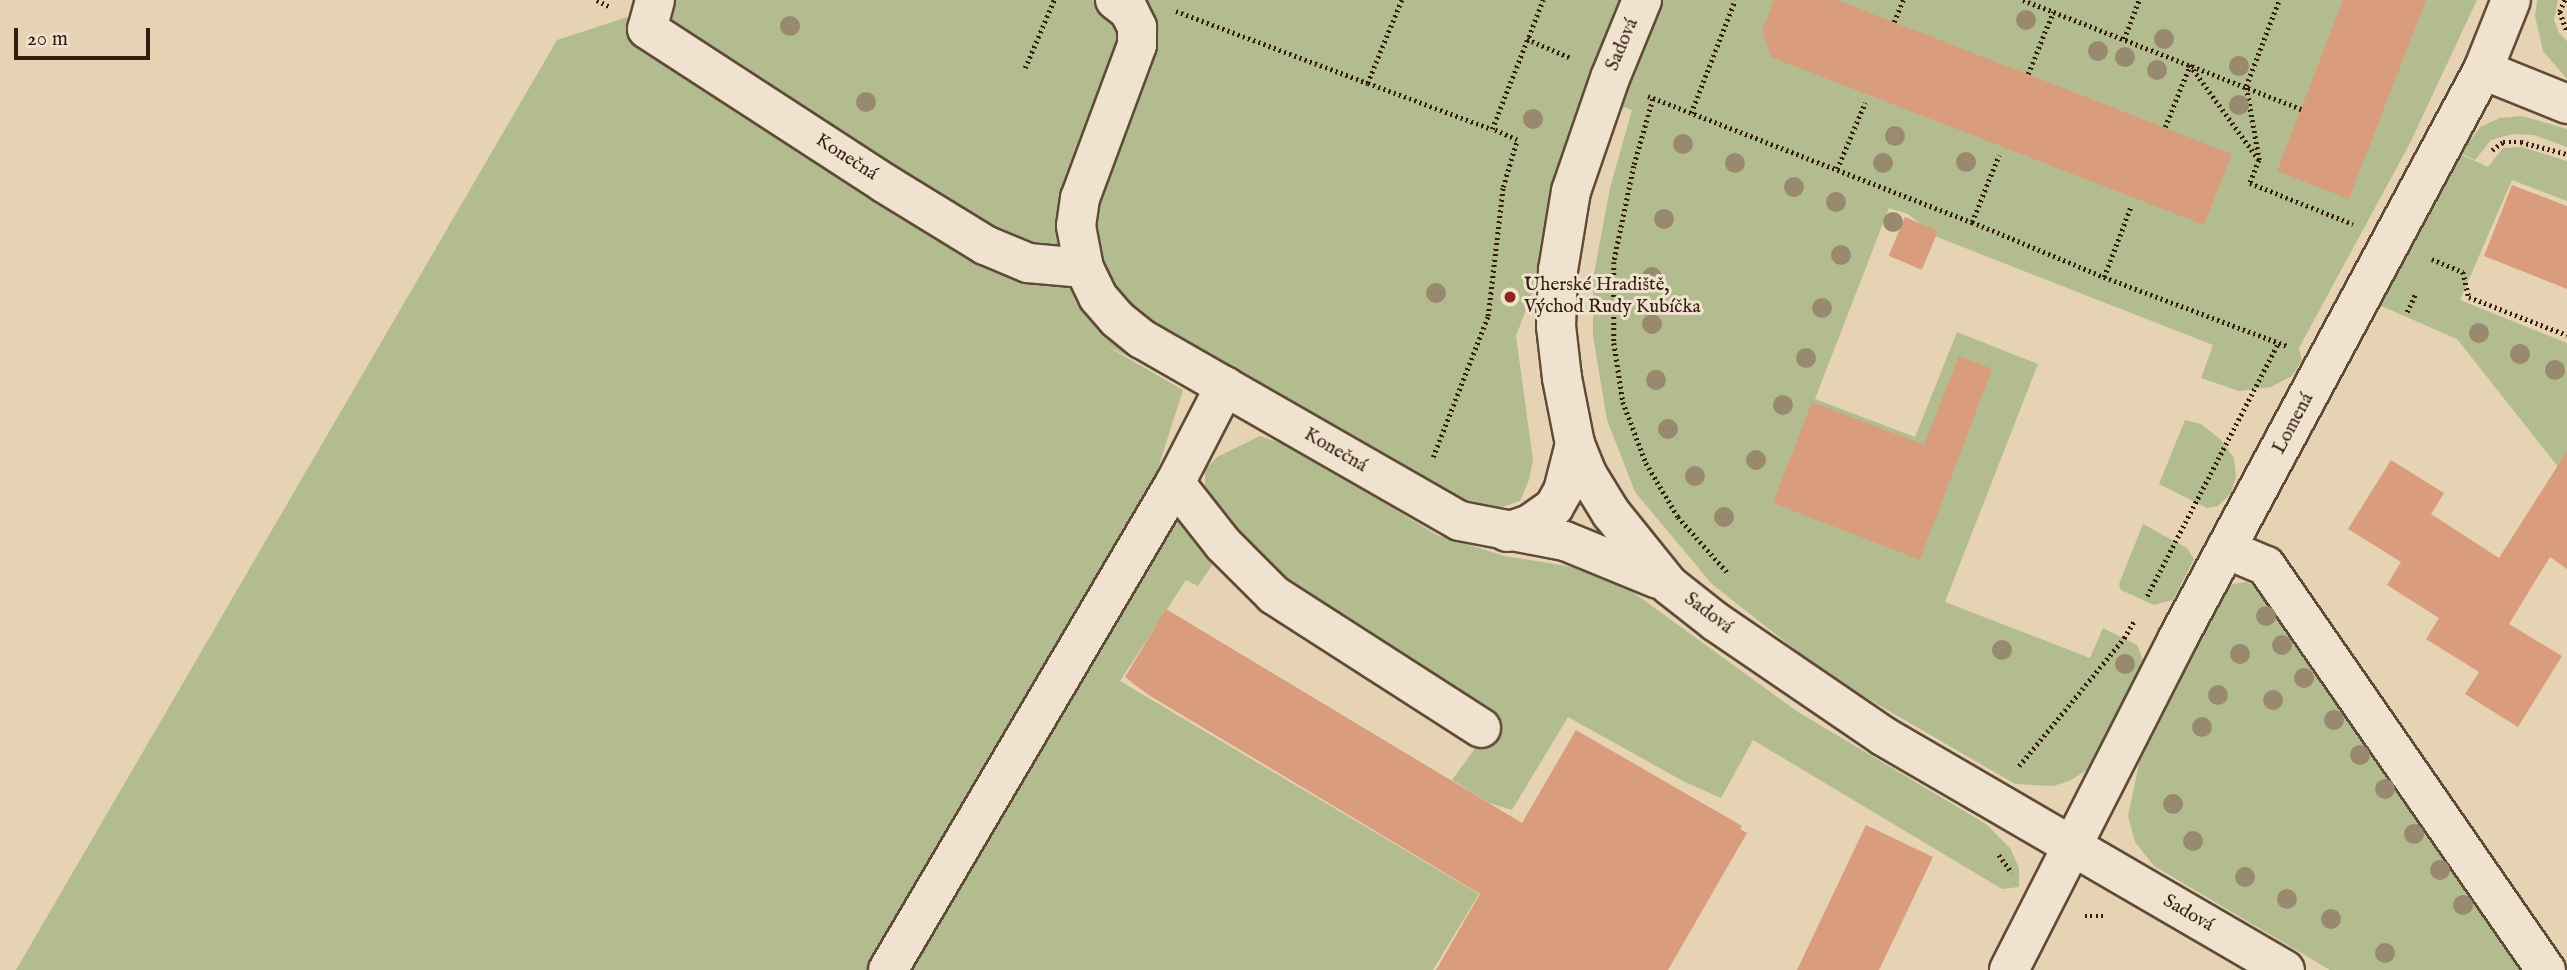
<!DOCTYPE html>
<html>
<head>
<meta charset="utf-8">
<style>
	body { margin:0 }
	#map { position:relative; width:2567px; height:970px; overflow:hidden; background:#e6d3b3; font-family:"IM FELL English",serif }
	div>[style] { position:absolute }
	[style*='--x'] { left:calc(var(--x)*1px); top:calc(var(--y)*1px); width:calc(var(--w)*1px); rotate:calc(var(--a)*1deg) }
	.green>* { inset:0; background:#b3bc8e }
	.building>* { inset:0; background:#d99d7e; transform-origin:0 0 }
	.path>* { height:4.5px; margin-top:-2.25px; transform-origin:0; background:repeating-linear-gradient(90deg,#341c0f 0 2px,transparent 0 5.5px) }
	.roads { filter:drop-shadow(2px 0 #604a38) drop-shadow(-2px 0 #604a38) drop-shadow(0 2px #604a38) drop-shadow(0 -2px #604a38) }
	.minor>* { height:38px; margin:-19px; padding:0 19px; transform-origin:19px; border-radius:19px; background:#efe2ce }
	.trees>* { width:20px; height:20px; margin:-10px; border-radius:50%; background:#99896e }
	.dots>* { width:19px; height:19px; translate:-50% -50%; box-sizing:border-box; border:4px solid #efe2ce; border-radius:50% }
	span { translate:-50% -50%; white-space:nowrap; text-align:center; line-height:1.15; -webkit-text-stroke:6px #efe2ce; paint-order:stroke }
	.street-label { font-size:19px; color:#341c0f }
	.poi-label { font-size:19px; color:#341c0f }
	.left { translate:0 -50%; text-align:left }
	.scale { position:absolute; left:14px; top:28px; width:136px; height:32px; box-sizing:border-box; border:4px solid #341c0f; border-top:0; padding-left:9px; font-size:21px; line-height:24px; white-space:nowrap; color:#341c0f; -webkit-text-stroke:5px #efe2ce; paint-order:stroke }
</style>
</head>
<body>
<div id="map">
	<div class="green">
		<div style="clip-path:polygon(656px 0,2477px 0,2410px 143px,2299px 348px,2302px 361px,2292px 376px,2271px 387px,2239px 391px,2201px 378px,2213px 345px,1937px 237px,1908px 214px,1889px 208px,1815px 399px,1915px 437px,1957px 332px,2038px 364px,1945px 602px,2090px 658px,2103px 628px,2137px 645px,2143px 660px,2101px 750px,2086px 771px,2069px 781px,2053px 786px,2015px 784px,1827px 675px,1712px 584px,1635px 492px,1607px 420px,1593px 336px,1593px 279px,1610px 188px,1632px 110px,1624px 107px,1571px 191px,1516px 336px,1533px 460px,1529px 480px,1520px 501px,1481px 514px,1417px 499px,1105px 345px,1183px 390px,1106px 630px,1158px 543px,1177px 520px,1217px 558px,1198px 586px,1186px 580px,1120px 681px,1479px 894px,1433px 970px,16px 970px,557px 40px,652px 9px)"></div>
		<div style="clip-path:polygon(2537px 0,2558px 0,2554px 20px,2559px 33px,2567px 41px,2567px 79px,2543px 51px,2535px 16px)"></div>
		<div style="clip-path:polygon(2522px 116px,2567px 129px,2567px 147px,2534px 135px,2513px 134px,2491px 140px,2475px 160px,2461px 153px,2480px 127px,2500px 118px)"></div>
		<div style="clip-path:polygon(2522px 147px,2567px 161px,2567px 201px,2512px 180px,2460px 300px,2567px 343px,2567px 478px,2457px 339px,2379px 305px,2460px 154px,2488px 167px,2503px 148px)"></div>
		<div style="clip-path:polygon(2185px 420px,2201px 424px,2220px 439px,2234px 458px,2236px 477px,2231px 493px,2218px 506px,2207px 508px,2159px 484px)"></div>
		<div style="clip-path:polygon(1260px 436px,1293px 447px,1437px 535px,1505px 556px,1579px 568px,1623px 585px,1798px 712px,1986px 824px,2010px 848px,2019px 868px,2019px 887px,2002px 889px,1753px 740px,1721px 798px,1683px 781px,1568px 717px,1512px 810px,1489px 803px,1452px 780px,1498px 717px,1307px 598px,1246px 544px,1205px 491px,1205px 470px,1217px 457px)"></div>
		<div style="clip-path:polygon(2143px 524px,2187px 548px,2194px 559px,2173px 600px,2154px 605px,2121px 590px,2119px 584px)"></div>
		<div style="clip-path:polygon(2246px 582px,2264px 591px,2530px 970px,2330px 970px,2154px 866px,2135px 842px,2128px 816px,2140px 759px,2226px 585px)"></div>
	</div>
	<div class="building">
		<div style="clip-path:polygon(1774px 0,1837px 0,2232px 154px,2204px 225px,1771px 57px,1762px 31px)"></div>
		<div style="clip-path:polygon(2343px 0,2426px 0,2349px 199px,2277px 171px)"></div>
		<div style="clip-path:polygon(2512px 185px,2567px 206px,2567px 289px,2484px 256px)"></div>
		<div style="left:1905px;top:217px;width:36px;height:42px;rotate:23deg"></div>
		<div style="clip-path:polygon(1959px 356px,1992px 369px,1920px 560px,1773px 503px,1812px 402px,1924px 445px)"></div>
		<div style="clip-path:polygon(2567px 451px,2567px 569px,2550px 557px,2509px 624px,2562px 656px,2518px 727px,2465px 694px,2479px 672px,2426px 639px,2439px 618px,2387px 585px,2401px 562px,2348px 529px,2391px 460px,2444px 493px,2431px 514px,2499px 558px)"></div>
		<div style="clip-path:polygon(1166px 609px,1522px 823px,1576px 730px,1742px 826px,1740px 829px,1747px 833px,1668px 970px,1436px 970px,1480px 894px,1147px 694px,1125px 677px)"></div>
		<div style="clip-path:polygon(1866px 825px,1933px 857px,1879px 970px,1797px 970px)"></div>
	</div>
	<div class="path">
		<div style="--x:597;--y:0;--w:15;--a:28"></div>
		<div style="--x:1402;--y:0;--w:90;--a:112.3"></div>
		<div style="--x:1368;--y:83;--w:132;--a:20.4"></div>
		<div style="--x:2023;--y:0;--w:299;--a:21.4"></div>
		<div style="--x:2565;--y:0;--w:13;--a:113"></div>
		<div style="--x:2560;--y:12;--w:20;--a:70"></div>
		<div style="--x:1176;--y:11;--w:205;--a:20.6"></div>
		<div style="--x:1894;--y:22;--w:24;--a:-68"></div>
		<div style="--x:1527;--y:39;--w:48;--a:23.4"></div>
		<div style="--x:2124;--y:39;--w:42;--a:-69"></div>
		<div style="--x:1025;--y:68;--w:74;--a:-66.9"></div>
		<div style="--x:2028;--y:74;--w:67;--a:-68"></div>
		<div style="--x:1648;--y:96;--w:348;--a:21.3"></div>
		<div style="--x:1972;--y:222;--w:143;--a:22.6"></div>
		<div style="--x:2104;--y:277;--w:197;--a:20.6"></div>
		<div style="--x:1653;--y:99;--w:70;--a:105.8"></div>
		<div style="--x:1634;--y:166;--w:98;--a:101.8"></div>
		<div style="--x:1614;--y:262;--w:81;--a:90"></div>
		<div style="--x:1614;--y:343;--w:60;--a:81.3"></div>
		<div style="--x:1623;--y:402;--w:65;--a:69.3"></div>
		<div style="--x:1646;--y:463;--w:63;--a:59.3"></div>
		<div style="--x:1678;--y:517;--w:74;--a:48.3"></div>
		<div style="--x:1691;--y:113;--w:121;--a:-68.7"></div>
		<div style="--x:2165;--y:127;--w:67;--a:-68"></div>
		<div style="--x:2190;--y:65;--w:117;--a:54"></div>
		<div style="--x:2259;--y:160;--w:75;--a:-100"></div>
		<div style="--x:2246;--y:86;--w:92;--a:-69"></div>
		<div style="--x:2492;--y:150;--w:14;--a:-36"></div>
		<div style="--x:2503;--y:142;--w:18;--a:0"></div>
		<div style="--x:2521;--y:142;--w:48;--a:14.6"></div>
		<div style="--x:2259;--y:160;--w:25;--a:111"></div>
		<div style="--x:2250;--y:183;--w:111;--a:21.7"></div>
		<div style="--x:1837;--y:169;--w:72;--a:-67"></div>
		<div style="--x:1972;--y:222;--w:72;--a:-68.1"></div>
		<div style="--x:2432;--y:259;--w:34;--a:23"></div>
		<div style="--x:2463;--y:272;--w:26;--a:77"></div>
		<div style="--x:2469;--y:297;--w:105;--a:21.2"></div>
		<div style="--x:2104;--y:277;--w:76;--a:-69.2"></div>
		<div style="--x:2407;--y:312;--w:21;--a:-65"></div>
		<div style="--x:1433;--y:457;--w:151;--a:-68.7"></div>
		<div style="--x:1488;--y:316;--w:130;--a:-83.4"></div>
		<div style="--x:1503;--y:187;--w:49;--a:-73.4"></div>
		<div style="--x:1517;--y:140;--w:27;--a:-156"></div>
		<div style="--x:1492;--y:129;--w:139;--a:-68.4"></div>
		<div style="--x:2147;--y:596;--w:285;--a:-62.6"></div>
		<div style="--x:2019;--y:766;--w:166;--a:-50.6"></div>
		<div style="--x:2124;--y:638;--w:21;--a:-59"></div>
		<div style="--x:1999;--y:855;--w:22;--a:54"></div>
		<div style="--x:2085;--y:916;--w:19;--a:0"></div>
	</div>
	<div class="roads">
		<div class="minor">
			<div style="--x:655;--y:0;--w:30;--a:105"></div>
			<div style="--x:647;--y:29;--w:283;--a:33"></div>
			<div style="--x:884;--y:183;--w:119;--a:31.5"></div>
			<div style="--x:985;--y:245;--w:47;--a:22.7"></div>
			<div style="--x:1028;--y:263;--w:56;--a:5.1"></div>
			<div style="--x:1115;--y:0;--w:18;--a:38"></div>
			<div style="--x:1129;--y:11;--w:18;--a:63"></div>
			<div style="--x:1137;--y:27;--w:18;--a:90"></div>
			<div style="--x:1137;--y:45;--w:163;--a:110.4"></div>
			<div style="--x:1080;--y:198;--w:28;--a:98"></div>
			<div style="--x:1076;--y:226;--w:43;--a:79.2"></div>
			<div style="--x:1084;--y:268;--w:32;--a:64"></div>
			<div style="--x:1098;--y:297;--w:29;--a:49"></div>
			<div style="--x:1117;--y:319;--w:32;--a:39"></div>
			<div style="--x:1142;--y:339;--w:366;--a:29.8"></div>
			<div style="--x:1460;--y:521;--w:107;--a:10.8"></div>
			<div style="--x:1565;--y:541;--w:100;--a:22.2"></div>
			<div style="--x:1642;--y:0;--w:84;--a:112.3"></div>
			<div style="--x:1610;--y:78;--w:120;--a:109"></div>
			<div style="--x:1571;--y:191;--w:80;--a:99.3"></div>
			<div style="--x:1558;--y:270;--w:56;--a:92"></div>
			<div style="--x:1556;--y:326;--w:52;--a:83.4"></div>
			<div style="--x:1562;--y:378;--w:67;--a:78.9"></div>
			<div style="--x:1575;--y:444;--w:32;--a:68"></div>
			<div style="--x:1587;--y:474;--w:46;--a:58.4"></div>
			<div style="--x:1611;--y:513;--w:92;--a:51.1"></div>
			<div style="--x:1669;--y:585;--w:60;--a:38.2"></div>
			<div style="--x:1716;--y:622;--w:202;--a:34.3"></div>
			<div style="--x:1883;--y:736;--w:465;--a:30.2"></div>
			<div style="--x:2483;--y:70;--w:91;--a:22"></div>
			<div style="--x:1175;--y:483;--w:78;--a:51.8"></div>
			<div style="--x:1223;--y:544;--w:72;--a:45"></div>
			<div style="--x:1274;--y:595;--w:246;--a:32.7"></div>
			<div style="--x:1507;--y:532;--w:24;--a:-19"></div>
			<div style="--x:1530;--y:524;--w:29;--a:-35"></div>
			<div style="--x:1554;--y:507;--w:18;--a:-61"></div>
			<div style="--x:1563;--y:491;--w:49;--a:-75.7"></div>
			<div style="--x:2226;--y:549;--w:43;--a:23"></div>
			<div style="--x:2266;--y:566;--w:492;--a:55.3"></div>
			<div style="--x:888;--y:970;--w:565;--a:-59.49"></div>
			<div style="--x:1175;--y:483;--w:109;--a:-62.7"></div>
			<div style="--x:2009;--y:970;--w:373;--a:-63"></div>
			<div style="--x:2178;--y:638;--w:645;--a:-61.77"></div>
			<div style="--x:2483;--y:70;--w:75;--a:-68.2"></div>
		</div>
	</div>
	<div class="trees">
		<div style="left:2026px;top:20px"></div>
		<div style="left:790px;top:26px"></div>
		<div style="left:2164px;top:39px"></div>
		<div style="left:2098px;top:51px"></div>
		<div style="left:2125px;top:57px"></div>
		<div style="left:2239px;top:66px"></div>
		<div style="left:2157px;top:70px"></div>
		<div style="left:866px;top:102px"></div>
		<div style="left:2239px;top:105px"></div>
		<div style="left:1533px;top:119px"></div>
		<div style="left:1895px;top:136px"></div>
		<div style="left:1683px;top:144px"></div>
		<div style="left:1966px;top:162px"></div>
		<div style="left:1735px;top:163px"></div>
		<div style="left:1883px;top:163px"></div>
		<div style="left:1794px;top:187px"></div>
		<div style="left:1836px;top:202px"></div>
		<div style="left:1664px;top:219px"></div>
		<div style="left:1893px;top:222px"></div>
		<div style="left:1841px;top:255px"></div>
		<div style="left:1652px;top:277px"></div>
		<div style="left:1436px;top:293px"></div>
		<div style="left:1822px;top:308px"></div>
		<div style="left:1652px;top:324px"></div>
		<div style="left:2479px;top:333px"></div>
		<div style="left:2520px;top:354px"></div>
		<div style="left:1806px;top:358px"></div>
		<div style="left:2555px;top:370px"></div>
		<div style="left:1656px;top:380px"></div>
		<div style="left:1783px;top:405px"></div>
		<div style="left:1668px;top:429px"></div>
		<div style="left:1756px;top:460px"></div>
		<div style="left:1695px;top:476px"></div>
		<div style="left:1724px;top:517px"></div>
		<div style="left:2266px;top:616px"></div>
		<div style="left:2282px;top:645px"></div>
		<div style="left:2002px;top:650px"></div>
		<div style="left:2240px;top:654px"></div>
		<div style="left:2125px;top:664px"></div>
		<div style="left:2304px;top:678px"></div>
		<div style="left:2218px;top:695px"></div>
		<div style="left:2273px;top:700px"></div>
		<div style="left:2334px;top:720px"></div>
		<div style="left:2202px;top:727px"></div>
		<div style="left:2360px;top:755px"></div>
		<div style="left:2385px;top:789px"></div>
		<div style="left:2173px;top:804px"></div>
		<div style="left:2414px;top:834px"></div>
		<div style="left:2193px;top:841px"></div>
		<div style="left:2440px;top:870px"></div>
		<div style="left:2245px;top:877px"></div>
		<div style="left:2287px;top:899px"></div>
		<div style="left:2463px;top:905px"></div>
		<div style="left:2331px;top:919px"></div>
		<div style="left:2385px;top:953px"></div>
	</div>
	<div class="dots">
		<div style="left:1510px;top:297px;background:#8f2418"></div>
	</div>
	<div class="street-label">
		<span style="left:1623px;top:45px;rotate:-67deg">Sadová</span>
		<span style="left:846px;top:158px;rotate:33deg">Konečná</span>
		<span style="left:2294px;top:424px;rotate:-62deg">Lomená</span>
		<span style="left:1335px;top:451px;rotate:30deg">Konečná</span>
		<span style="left:1708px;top:614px;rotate:37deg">Sadová</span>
		<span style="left:2188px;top:914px;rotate:30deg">Sadová</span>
	</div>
	<div class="poi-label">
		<span class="left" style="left:1524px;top:297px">Uherské Hradiště,<br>Východ Rudy Kubíčka</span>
	</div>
	<div class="scale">20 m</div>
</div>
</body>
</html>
